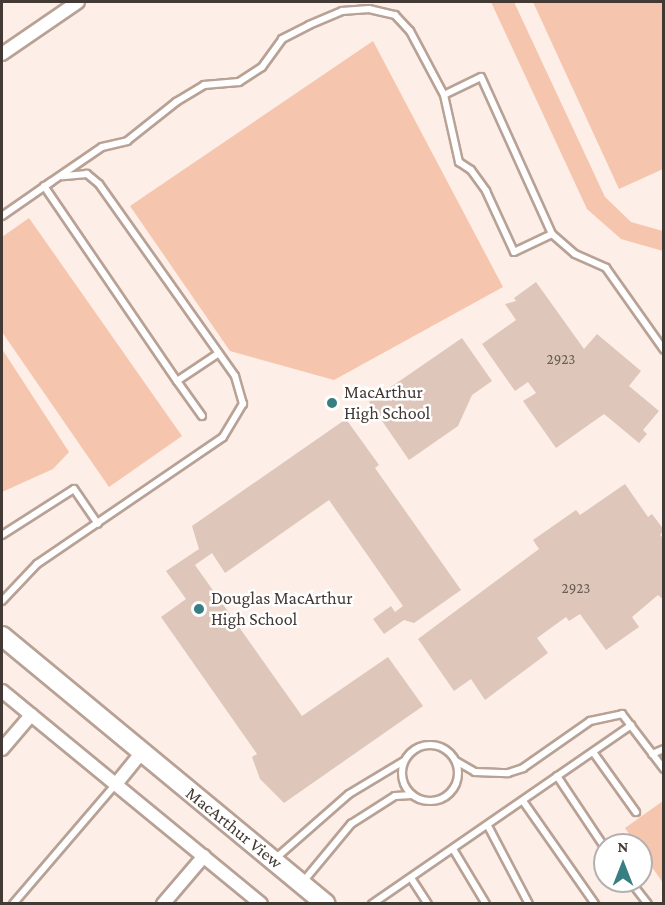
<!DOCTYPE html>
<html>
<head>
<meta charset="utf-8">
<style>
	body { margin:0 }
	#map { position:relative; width:665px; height:905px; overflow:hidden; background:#fdeee7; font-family:"Crimson Pro",serif }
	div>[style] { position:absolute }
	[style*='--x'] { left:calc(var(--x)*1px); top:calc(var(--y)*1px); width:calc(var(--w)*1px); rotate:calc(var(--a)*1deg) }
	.green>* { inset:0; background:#f5c5ad }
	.building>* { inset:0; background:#dec6ba }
	.roads { filter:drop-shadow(2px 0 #b8a195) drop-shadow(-2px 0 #b8a195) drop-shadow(0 2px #b8a195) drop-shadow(0 -2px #b8a195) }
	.lane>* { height:6px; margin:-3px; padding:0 3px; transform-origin:3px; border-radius:3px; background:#fff }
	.lane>.ring { margin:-3px; padding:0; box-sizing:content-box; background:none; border:6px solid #fff; border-radius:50% }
	.street>* { height:12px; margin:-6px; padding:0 6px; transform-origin:6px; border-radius:6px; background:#fff }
	.secondary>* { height:18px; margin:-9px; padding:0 9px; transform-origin:9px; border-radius:9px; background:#fff }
	.dots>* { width:16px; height:16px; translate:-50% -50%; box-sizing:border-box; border:3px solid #fff; border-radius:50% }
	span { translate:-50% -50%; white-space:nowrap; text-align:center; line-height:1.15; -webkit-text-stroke:5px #fff; paint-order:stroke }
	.number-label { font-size:15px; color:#6a5d56 }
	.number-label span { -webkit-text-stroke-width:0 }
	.poi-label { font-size:18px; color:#443a35 }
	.left { translate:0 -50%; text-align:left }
	.street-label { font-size:18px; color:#443a35 }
	.frame { position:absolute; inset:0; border:3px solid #443a35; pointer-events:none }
	.north { position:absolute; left:593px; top:833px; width:60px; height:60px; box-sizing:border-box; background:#fff; border:2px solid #b4b0ae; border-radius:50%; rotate:0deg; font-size:16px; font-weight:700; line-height:24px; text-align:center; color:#443a35 }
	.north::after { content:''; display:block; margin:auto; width:21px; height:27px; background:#377f82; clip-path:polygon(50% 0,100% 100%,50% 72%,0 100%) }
</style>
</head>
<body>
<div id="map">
	<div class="green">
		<div style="clip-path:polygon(491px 2px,514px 2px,605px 197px,631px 222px,663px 231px,663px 251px,621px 239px,587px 209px)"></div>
		<div style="clip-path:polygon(533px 2px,663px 2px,663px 169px,619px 189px)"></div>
		<div style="clip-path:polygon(373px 41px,503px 287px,334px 380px,230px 351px,130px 206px)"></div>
		<div style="clip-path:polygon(29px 218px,182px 436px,109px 487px,2px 332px,2px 237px)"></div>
		<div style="clip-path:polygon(2px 349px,69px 452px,53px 469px,2px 492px)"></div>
		<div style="clip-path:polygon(663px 801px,663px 883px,641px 851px,641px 845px,637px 845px,625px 828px)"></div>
	</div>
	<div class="building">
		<div style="clip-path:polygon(536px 282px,584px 349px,597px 334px,641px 371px,629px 386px,659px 411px,643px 430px,647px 434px,639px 443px,604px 414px,556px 448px,523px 401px,536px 393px,528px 382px,515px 391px,482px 344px,516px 320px,505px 304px,516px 301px,514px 298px)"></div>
		<div style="clip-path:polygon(462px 338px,492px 381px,472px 395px,458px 426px,409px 460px,369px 402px)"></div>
		<div style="clip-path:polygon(346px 419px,379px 465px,375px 468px,461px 590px,414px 623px,404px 620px,384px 634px,373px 619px,391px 606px,395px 612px,403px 606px,329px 500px,225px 573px,212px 553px,195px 565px,302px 716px,388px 657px,423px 706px,284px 803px,260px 779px,252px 757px,257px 754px,161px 617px,186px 599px,166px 571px,199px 549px,192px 526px)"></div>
		<div style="clip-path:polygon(625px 484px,648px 517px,652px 514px,664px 530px,660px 535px,664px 539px,664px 600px,658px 595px,632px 617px,639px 627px,606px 650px,580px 614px,569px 621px,566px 617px,537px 638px,548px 653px,485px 700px,471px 679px,454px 691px,418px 639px,539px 549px,533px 540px,576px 510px,580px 515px)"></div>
	</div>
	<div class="roads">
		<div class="lane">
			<div style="--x:48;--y:184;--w:65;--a:-34.4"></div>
			<div style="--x:102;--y:147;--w:26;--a:-13"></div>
			<div style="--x:127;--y:141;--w:63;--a:-38.5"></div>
			<div style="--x:176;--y:102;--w:33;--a:-31"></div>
			<div style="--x:204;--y:85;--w:35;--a:-5"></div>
			<div style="--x:239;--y:82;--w:27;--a:-33"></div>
			<div style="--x:262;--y:67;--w:34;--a:-54"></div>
			<div style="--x:282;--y:39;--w:30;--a:-27"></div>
			<div style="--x:309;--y:25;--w:36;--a:-23"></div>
			<div style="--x:342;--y:11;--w:27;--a:-4"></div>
			<div style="--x:369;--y:9;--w:27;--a:13"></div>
			<div style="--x:395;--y:15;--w:22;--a:47"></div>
			<div style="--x:410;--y:31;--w:72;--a:62"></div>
			<div style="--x:444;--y:95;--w:69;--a:77.4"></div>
			<div style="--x:459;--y:162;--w:14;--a:34"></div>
			<div style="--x:471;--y:170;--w:26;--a:54"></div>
			<div style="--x:486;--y:191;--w:67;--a:65.3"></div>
			<div style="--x:514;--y:252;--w:42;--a:-25.3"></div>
			<div style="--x:552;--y:234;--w:172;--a:-114.3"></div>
			<div style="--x:481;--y:77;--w:41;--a:154.1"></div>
			<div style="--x:44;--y:186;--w:236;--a:55.7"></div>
			<div style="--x:177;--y:381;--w:50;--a:-33.7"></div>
			<div style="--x:2;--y:216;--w:60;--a:-34.8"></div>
			<div style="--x:552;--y:234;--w:30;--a:41"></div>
			<div style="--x:575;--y:254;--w:34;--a:24"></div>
			<div style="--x:606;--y:268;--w:100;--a:54.7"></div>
			<div style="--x:177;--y:381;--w:43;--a:54.5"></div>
			<div style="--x:2;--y:535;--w:85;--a:-32.6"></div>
			<div style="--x:74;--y:489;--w:42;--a:55.6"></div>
			<div style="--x:2;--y:601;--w:51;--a:-46.6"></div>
			<div style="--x:37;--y:564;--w:225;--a:-34.3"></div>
			<div style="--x:223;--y:437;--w:39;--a:-59"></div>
			<div style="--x:243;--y:404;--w:29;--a:-106"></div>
			<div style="--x:235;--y:376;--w:235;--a:-125.3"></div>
			<div style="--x:99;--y:184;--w:16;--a:-140"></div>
			<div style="--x:87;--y:174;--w:25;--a:175"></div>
			<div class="ring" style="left:402px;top:745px;width:50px;height:50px"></div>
			<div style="--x:593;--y:752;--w:74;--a:54.4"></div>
			<div style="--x:652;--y:754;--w:13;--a:-23"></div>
			<div style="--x:456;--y:761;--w:22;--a:30"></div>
			<div style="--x:475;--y:772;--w:33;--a:2"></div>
			<div style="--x:508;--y:773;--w:16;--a:-18"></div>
			<div style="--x:523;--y:768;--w:82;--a:-35"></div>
			<div style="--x:590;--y:721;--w:33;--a:-12"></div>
			<div style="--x:622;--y:714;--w:69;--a:52.6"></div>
			<div style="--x:557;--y:776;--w:87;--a:56.3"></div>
			<div style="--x:523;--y:801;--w:126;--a:55"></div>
			<div style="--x:488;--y:826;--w:88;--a:62.3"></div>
			<div style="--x:453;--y:849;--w:64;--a:59"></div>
			<div style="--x:276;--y:858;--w:97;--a:-41.2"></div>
			<div style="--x:349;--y:794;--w:64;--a:-31"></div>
			<div style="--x:411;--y:878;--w:31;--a:57"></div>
			<div style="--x:630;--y:881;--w:29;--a:52"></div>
			<div style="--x:302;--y:883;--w:77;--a:-50.3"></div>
			<div style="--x:351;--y:824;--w:52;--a:-32.5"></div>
			<div style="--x:395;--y:796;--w:17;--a:-3"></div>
			<div style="--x:13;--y:904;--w:158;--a:-49.4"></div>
			<div style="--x:372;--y:904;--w:315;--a:-34.6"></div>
		</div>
		<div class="street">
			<div style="--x:2;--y:54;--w:92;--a:-34.4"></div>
			<div style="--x:2;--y:691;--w:335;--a:39.4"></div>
			<div style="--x:2;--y:749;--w:45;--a:-49.5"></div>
			<div style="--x:116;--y:784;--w:41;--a:-50.9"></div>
			<div style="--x:163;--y:904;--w:63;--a:-49.5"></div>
		</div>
		<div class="secondary">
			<div style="--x:2;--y:636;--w:420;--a:39.6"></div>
		</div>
	</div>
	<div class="dots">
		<div style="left:332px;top:403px;background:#377f82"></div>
		<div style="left:199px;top:609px;background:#377f82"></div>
	</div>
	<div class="number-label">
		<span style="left:561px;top:360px">2923</span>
		<span style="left:576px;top:589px">2923</span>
	</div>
	<div class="poi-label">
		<span class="left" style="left:344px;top:403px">MacArthur<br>High School</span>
		<span class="left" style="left:211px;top:609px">Douglas MacArthur<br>High School</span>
	</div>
	<div class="street-label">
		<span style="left:234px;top:828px;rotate:39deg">MacArthur View</span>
	</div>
	<div class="frame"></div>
	<div class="north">N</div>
</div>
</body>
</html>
